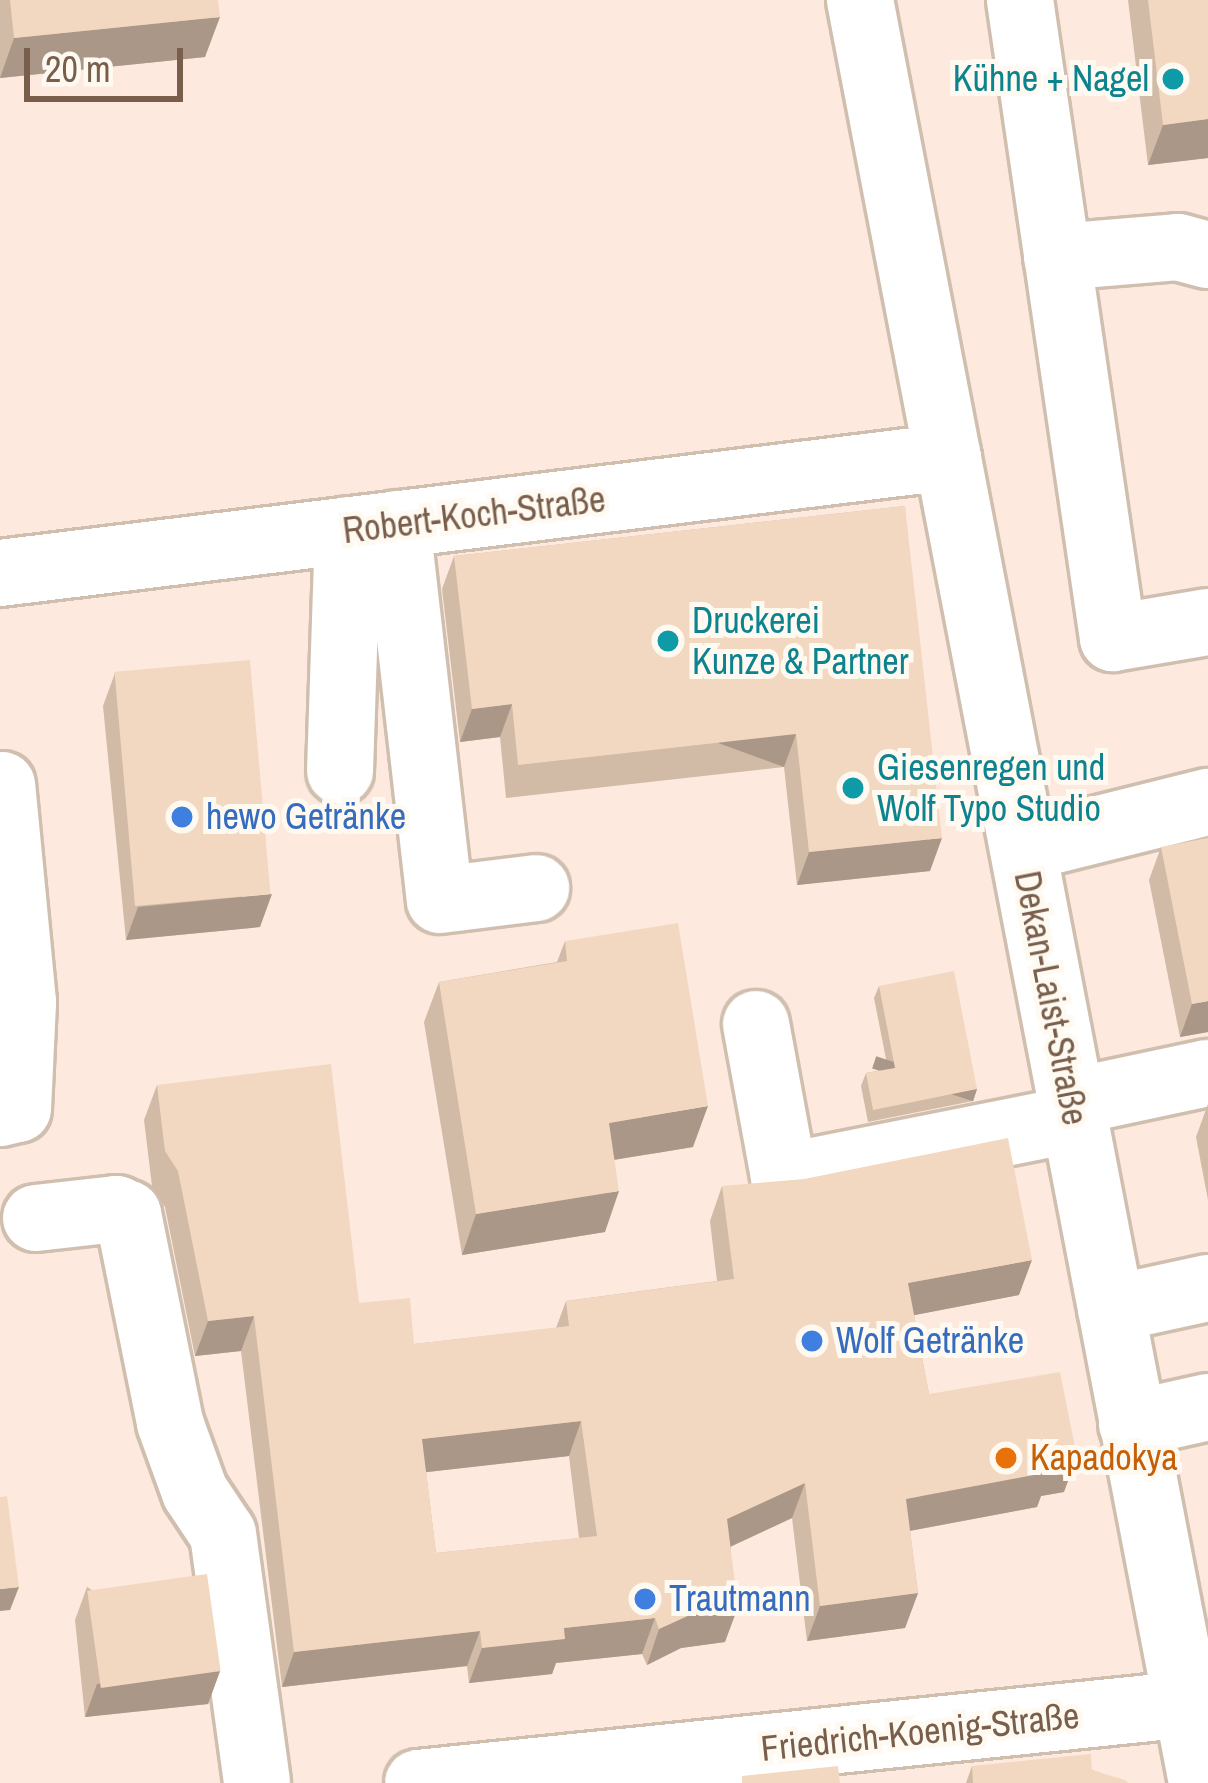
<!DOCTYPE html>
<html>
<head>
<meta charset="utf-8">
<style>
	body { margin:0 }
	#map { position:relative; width:1208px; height:1783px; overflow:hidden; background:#fdf7ea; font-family:"Archivo Narrow",sans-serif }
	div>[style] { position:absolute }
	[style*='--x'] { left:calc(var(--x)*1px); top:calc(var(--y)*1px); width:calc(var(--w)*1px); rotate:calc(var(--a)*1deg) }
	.commercial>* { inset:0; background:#fde9de; transform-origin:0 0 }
	.roads { filter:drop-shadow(3px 0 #d0bfaf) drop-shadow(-3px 0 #d0bfaf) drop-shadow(0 3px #d0bfaf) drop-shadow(0 -3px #d0bfaf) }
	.minor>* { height:66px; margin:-33px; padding:0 33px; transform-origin:33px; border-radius:33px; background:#fff }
	.wall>* { inset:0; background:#d1baa6 }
	.shaded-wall>* { inset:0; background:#aa9787; transform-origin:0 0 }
	.building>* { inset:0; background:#f3d8c1; transform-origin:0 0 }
	.dots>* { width:33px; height:33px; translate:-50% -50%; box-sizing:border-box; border:6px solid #fffaf1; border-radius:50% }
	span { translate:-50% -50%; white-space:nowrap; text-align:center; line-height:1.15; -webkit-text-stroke:10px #fffaf1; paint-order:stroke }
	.culture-label { font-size:36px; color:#0d838f }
	.right { translate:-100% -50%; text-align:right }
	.left { translate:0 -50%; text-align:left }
	.street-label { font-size:36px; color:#795e4c }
	.shop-label { font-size:36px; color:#366cbe }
	.food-label { font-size:36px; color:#c56008 }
	.scale { position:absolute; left:24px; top:48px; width:159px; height:54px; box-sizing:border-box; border:6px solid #795e4c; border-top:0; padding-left:15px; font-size:36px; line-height:42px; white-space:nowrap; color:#795e4c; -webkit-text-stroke:9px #fffaf1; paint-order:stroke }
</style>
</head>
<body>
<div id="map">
	<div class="commercial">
		<div style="left:0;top:0;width:1208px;height:1783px"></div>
	</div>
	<div class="roads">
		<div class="minor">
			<div style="--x:860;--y:0;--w:1816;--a:79.14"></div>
			<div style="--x:1020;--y:0;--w:645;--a:81.71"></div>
			<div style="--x:1113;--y:638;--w:96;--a:-9.6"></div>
			<div style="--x:1057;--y:257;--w:121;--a:-4.7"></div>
			<div style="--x:1178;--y:247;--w:31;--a:15"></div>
			<div style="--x:397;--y:524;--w:378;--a:83.5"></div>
			<div style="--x:440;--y:900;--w:97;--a:-7.1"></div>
			<div style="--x:0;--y:573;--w:955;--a:-6.98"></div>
			<div style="--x:340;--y:771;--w:241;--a:-88.1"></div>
			<div style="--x:1023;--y:848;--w:191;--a:-14"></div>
			<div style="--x:756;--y:1024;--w:156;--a:79.6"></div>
			<div style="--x:784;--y:1177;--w:296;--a:-11.3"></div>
			<div style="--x:1071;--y:1102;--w:140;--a:-12"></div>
			<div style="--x:0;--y:1113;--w:18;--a:-13"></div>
			<div style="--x:18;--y:1109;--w:107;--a:-87.3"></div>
			<div style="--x:23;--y:1002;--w:218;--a:-95.5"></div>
			<div style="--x:36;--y:1218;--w:81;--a:-6.4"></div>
			<div style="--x:116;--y:1209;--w:13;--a:23"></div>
			<div style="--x:128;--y:1214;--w:213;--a:78.6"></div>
			<div style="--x:170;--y:1423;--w:73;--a:70.1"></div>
			<div style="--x:195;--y:1492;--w:50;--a:56.3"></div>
			<div style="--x:223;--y:1534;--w:251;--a:82.2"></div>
			<div style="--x:1111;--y:1309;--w:99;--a:-12.2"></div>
			<div style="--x:1132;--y:1424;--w:78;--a:-12.6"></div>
			<div style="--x:418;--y:1783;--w:794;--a:-5.85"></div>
		</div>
	</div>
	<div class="wall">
		<div style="clip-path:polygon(0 0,218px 0,205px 57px,0 78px)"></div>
		<div style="clip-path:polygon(1128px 0,1208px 0,1208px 158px,1148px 165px)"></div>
		<div style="clip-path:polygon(905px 506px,930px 871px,797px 885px,784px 767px,506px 798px,500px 737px,460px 742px,442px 589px,454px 556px)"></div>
		<div style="clip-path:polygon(115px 673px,260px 927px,126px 940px,103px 706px)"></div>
		<div style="clip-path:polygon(1161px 847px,1208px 1032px,1180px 1037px,1149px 880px)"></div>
		<div style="clip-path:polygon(565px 941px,693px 1147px,614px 1160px,605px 1232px,462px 1255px,424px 1022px,439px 982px,557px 962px)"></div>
		<div style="clip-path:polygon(879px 986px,977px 1089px,973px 1101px,868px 1122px,861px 1086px,866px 1073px,888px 1069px,874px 998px)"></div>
		<div style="clip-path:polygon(evenodd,157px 1085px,359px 1303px,414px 1344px,556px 1328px,566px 1301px,717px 1281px,710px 1221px,722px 1186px,1019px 1295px,914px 1315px,929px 1394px,1064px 1492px,1041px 1496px,1037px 1507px,910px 1531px,918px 1593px,905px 1628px,807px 1641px,792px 1518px,731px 1546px,725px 1642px,681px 1648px,647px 1665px,642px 1654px,556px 1663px,552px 1674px,469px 1683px,467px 1666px,282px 1687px,241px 1351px,195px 1356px,165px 1207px,152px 1186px,144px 1120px,157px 1085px,569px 1456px,579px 1538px,436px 1553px,426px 1472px,569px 1456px)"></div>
		<div style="clip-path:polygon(1208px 1104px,1208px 1200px,1196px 1137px)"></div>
		<div style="clip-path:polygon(87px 1587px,220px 1671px,208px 1704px,85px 1717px,75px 1620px)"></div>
		<div style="clip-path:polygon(972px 1766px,1092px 1770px,1128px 1783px,966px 1783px)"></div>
	</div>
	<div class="shaded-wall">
		<div style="clip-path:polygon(220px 17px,205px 57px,0 78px,14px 38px)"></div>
		<div style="clip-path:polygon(1208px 119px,1208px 158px,1148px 165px,1163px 125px)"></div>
		<div style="clip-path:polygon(512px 704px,500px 737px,460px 742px,472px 709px)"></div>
		<div style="left:796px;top:734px;width:35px;height:280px;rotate:110deg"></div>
		<div style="clip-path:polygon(942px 838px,930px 871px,797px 885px,809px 852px)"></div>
		<div style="clip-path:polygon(272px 894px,260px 927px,126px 940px,138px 907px)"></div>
		<div style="clip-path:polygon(1208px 1001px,1208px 1032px,1180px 1037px,1192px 1004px)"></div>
		<div style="left:977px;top:1089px;width:13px;height:106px;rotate:108deg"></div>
		<div style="clip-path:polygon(708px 1106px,693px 1147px,594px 1163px,609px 1123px)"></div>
		<div style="clip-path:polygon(619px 1191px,605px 1232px,462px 1255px,476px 1214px)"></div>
		<div style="clip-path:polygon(1032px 1260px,1019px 1295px,895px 1319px,908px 1283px)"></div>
		<div style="clip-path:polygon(254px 1316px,241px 1351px,195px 1356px,208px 1321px)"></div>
		<div style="clip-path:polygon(581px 1421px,569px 1456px,410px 1474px,422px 1439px)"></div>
		<div style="clip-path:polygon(1077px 1457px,1064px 1492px,1041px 1496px,1037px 1507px,893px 1534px,906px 1499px,1048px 1462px)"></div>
		<div style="clip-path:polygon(805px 1483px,792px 1518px,715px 1554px,727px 1519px)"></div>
		<div style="clip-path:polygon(19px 1587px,10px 1610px,0 1611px,0 1589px)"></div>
		<div style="clip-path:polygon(918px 1593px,905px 1628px,807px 1641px,820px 1606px)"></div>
		<div style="clip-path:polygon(738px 1607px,725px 1642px,681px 1648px,647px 1665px,659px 1629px,694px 1613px)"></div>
		<div style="clip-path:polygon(655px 1618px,642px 1654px,556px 1663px,552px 1674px,469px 1683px,482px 1648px,564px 1628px)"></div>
		<div style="clip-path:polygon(480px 1631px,467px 1666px,282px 1687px,294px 1652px)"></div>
		<div style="clip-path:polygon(220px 1671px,208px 1704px,85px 1717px,97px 1684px)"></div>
	</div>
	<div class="building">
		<div style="clip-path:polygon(10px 0,218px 0,220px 17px,14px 38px)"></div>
		<div style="clip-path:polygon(1148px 0,1208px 0,1208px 119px,1163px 125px)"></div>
		<div style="clip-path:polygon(905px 506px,942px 838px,809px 852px,796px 734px,518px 765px,512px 704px,472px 709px,454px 556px)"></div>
		<div style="left:250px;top:660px;width:235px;height:136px;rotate:85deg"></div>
		<div style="clip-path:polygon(1208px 838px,1208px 1001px,1192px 1004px,1161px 847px)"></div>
		<div style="clip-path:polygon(678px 923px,708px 1106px,609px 1123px,619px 1191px,476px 1214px,439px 982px,567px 961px,565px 941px)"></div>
		<div style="clip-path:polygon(954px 971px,977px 1089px,873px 1110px,866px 1073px,895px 1068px,879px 986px)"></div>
		<div style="clip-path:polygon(evenodd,331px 1064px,359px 1303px,410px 1298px,414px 1344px,569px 1326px,566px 1301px,734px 1279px,722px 1186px,804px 1179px,1008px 1138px,1032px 1260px,908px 1283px,929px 1394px,1060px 1372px,1077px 1457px,1048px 1462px,1050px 1472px,906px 1499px,918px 1593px,820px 1606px,805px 1483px,727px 1519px,738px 1607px,694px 1613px,659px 1629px,655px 1618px,564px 1628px,565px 1639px,482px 1648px,480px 1631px,294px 1652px,254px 1316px,208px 1321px,178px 1171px,165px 1151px,157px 1085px,331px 1064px,581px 1421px,597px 1536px,436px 1553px,422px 1439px,581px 1421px)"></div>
		<div style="clip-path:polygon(7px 1496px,19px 1587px,0 1589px,0 1497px)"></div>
		<div style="left:207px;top:1574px;width:98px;height:121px;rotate:82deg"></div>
		<div style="clip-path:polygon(1091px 1754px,1092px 1770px,1125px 1780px,1128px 1783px,973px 1783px,972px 1766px)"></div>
		<div style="clip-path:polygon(838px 1766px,840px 1783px,742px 1783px,742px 1776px)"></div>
	</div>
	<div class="dots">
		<div style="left:1173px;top:79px;background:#0f9aa8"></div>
		<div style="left:668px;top:641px;background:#0f9aa8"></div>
		<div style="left:853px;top:788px;background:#0f9aa8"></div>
		<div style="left:182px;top:817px;background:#3f7fe0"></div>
		<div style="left:812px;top:1341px;background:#3f7fe0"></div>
		<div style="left:1006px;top:1458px;background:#e8710a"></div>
		<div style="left:645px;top:1599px;background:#3f7fe0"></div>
	</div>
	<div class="culture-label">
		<span class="right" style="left:1149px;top:79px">Kühne + Nagel</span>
		<span class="left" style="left:692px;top:641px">Druckerei<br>Kunze &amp; Partner</span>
		<span class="left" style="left:877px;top:788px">Giesenregen und<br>Wolf Typo Studio</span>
	</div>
	<div class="street-label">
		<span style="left:474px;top:515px;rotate:-7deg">Robert-Koch-Straße</span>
		<span style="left:1051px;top:998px;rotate:79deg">Dekan-Laist-Straße</span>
		<span style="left:920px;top:1732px;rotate:-6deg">Friedrich-Koenig-Straße</span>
	</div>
	<div class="shop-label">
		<span class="left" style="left:206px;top:817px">hewo Getränke</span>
		<span class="left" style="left:836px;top:1341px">Wolf Getränke</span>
		<span class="left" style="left:669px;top:1599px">Trautmann</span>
	</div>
	<div class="food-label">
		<span class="left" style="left:1030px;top:1458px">Kapadokya</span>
	</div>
	<div class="scale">20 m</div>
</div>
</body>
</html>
